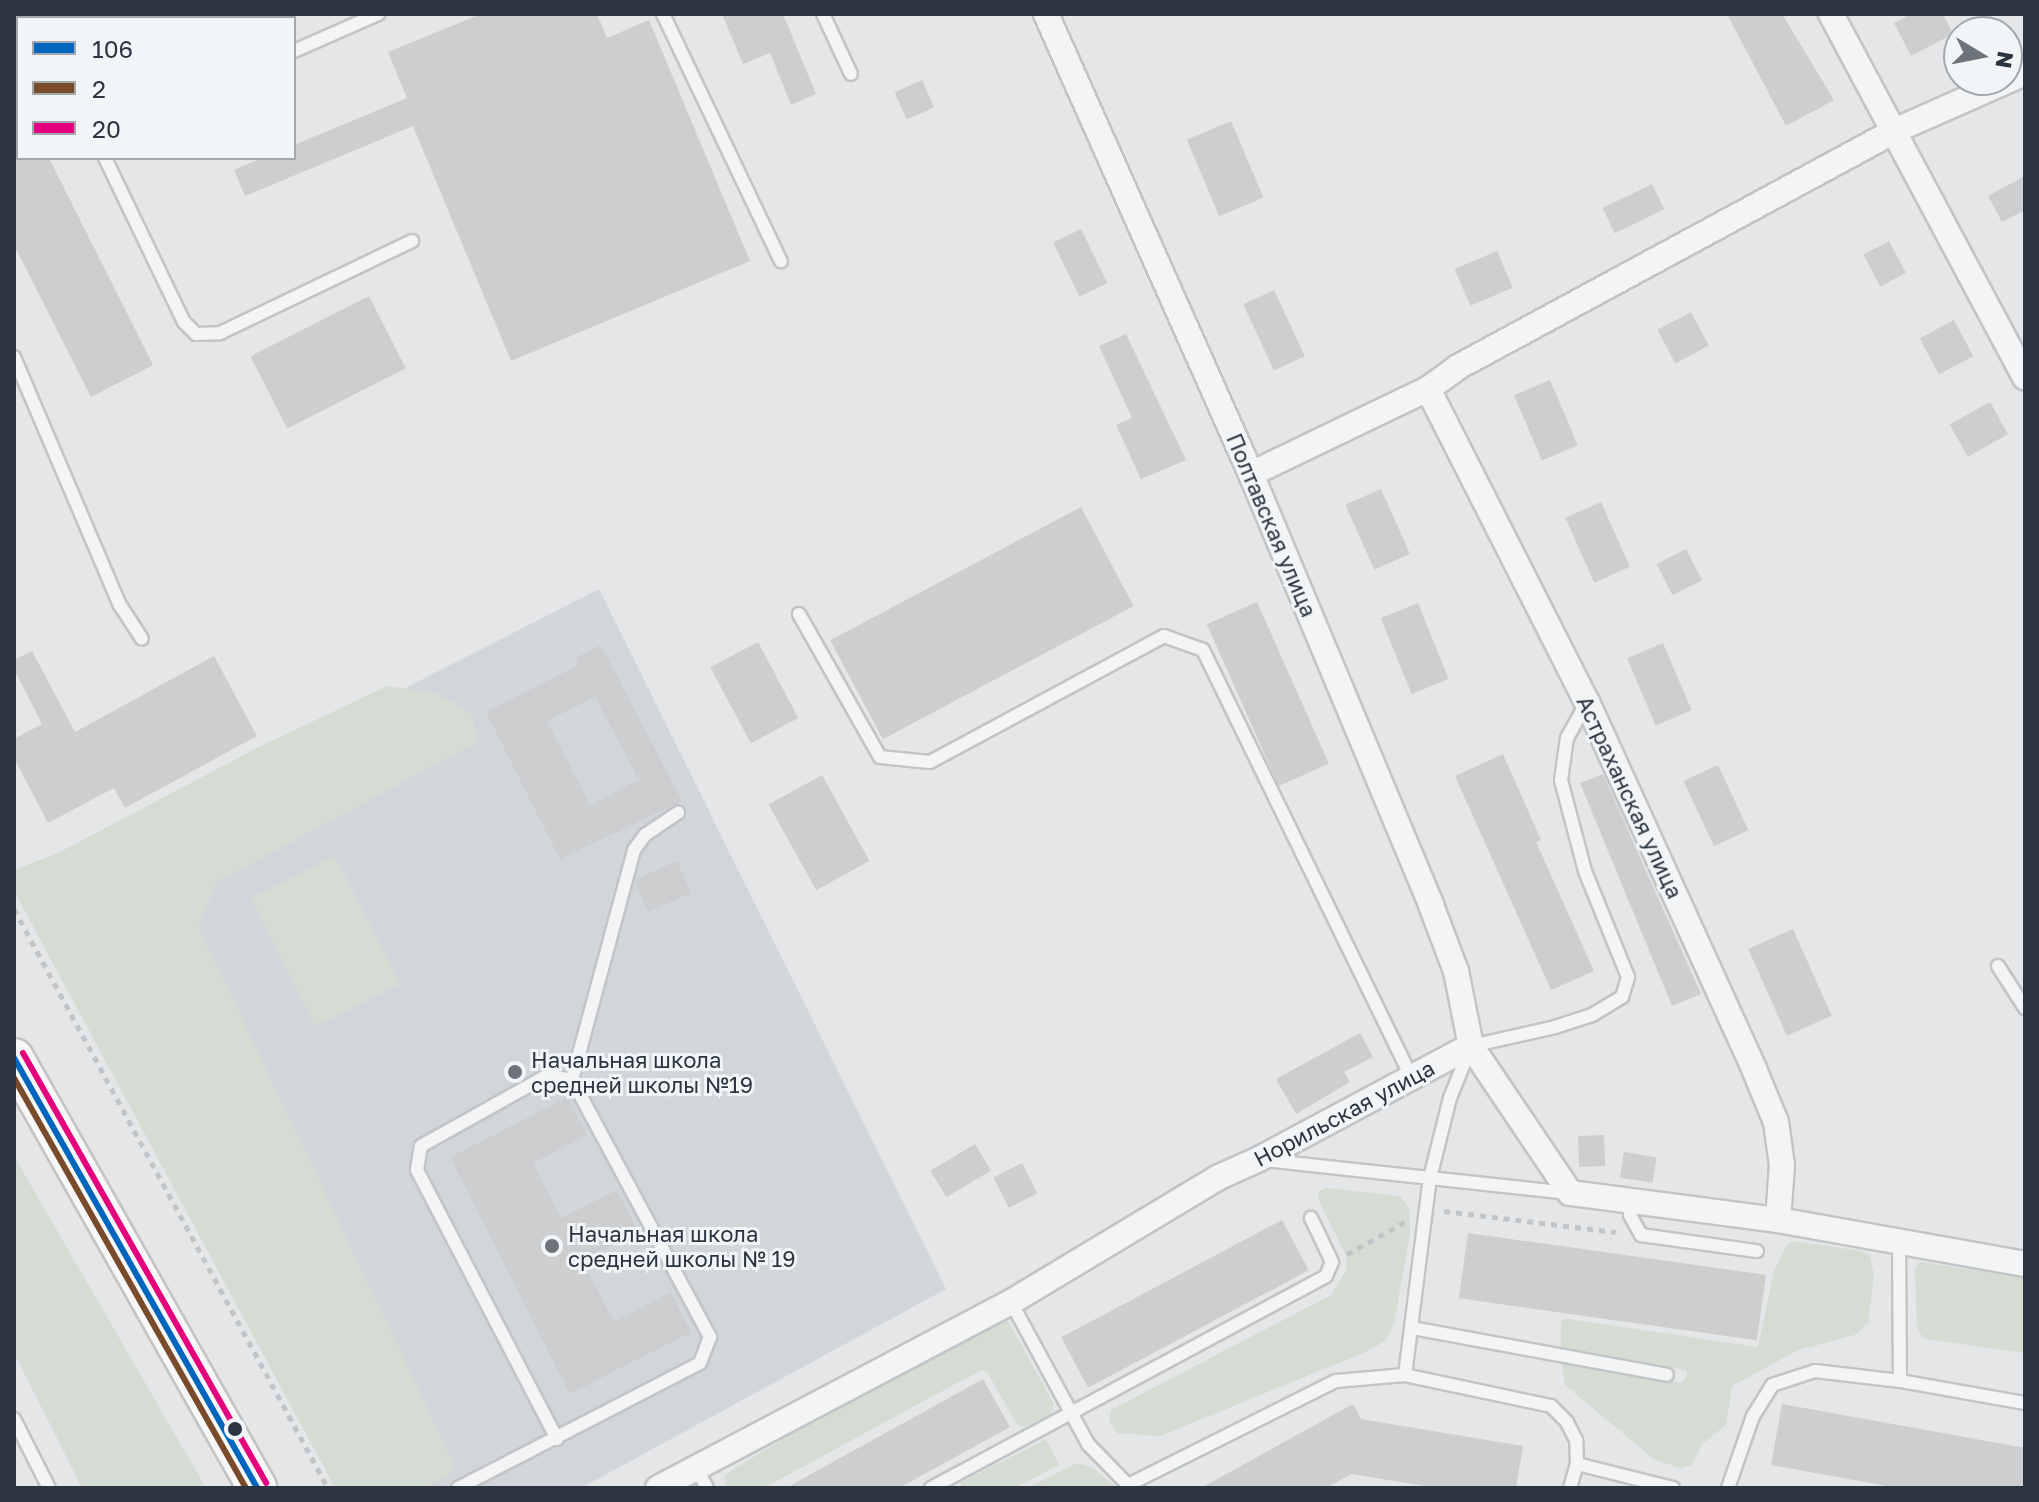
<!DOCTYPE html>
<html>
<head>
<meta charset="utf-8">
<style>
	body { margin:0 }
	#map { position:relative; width:2039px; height:1502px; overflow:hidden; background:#e4e6e8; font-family:"Golos Text",sans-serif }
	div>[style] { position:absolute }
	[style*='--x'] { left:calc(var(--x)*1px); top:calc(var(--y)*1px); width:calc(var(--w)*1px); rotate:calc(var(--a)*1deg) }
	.built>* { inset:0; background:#d2d6db }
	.green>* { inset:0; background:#d5dcd4; transform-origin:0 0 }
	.building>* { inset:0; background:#ccced0; transform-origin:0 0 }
	.path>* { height:5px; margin-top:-2.5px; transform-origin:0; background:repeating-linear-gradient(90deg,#c2c5c7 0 6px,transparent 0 12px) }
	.roads { filter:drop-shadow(2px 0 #c2c4c6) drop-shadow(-2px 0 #c2c4c6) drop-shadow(0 2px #c2c4c6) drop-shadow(0 -2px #c2c4c6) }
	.service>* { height:12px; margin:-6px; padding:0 6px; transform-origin:6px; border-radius:6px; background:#f3f4f5 }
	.minor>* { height:24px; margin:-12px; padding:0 12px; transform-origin:12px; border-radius:12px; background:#f3f4f5 }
	.primary>* { height:38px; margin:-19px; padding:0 19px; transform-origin:19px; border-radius:19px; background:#f7f7f7 }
	.bus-1>* { height:6px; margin:-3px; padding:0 3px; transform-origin:3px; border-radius:3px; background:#0065bd }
	.bus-2>* { height:6px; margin:-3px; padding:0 3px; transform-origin:3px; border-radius:3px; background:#7a4b2a }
	.bus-3>* { height:6px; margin:-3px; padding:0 3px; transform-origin:3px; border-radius:3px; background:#e5007d }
	.dots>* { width:22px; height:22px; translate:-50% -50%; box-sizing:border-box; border:4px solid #f2f5f7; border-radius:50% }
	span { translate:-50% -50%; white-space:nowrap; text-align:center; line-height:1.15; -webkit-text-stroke:6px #f2f5f7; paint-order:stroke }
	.street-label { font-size:22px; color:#2b3541 }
	.poi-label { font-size:22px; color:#2b3541 }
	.left { translate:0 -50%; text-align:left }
	.frame { position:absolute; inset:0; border:16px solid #2b3541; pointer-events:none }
	.legend { position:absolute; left:16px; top:16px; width:280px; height:144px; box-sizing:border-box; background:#f2f5f7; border:2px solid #a2a8ae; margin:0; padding:10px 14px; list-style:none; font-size:24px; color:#2b3541 }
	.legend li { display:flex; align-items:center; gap:16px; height:40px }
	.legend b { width:40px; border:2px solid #a2a8ae }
	.north { position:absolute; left:1943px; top:16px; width:80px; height:80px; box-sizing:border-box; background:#f2f5f7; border:2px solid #a2a8ae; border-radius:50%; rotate:100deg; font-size:22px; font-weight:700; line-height:32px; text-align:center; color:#2b3541 }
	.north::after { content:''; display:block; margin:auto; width:28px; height:36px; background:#6c737b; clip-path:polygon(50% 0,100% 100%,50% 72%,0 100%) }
</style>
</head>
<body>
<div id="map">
	<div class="built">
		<div style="clip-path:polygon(599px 589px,946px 1289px,581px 1488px,408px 1488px,79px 855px)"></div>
	</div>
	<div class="green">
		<div style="clip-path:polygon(387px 686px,435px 693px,471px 713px,479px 741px,217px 882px,198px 926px,454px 1464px,449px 1475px,426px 1488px,335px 1488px,14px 891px,14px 870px,58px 853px,257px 748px)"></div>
		<div style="left:335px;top:856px;width:143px;height:94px;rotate:63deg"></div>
		<div style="clip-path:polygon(14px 1156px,206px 1488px,82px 1488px,14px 1353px)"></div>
		<div style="clip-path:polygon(1325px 1188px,1400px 1196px,1409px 1209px,1410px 1234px,1394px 1323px,1386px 1340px,1368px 1351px,1160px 1436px,1117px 1433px,1109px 1420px,1111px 1410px,1331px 1295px,1346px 1270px,1347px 1258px,1319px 1201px,1318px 1192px)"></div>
		<div style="clip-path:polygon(1794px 1241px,1861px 1251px,1870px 1256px,1874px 1276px,1868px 1323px,1855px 1335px,1798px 1350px,1732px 1386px,1726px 1425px,1702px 1444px,1692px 1465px,1681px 1468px,1655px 1460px,1565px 1385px,1562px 1363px,1681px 1383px,1687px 1374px,1686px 1370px,1561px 1347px,1561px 1321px,1567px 1319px,1758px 1347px,1774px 1271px,1786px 1246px)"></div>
		<div style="clip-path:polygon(1921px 1262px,2025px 1278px,2025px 1353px,1926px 1339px,1921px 1335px,1917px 1327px,1915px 1268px)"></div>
		<div style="clip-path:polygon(1001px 1320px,1008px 1321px,1054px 1404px,1051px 1414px,1025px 1427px,1017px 1424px,987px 1372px,981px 1370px,764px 1488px,726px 1488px,724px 1477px,729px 1472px,832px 1409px)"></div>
		<div style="clip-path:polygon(1046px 1439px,1059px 1465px,1015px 1488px,962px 1488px,960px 1483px)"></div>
		<div style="clip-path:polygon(1077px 1463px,1093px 1468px,1117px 1488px,1027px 1488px)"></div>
	</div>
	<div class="building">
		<div style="clip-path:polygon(481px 14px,597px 14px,607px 38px,649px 20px,750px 261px,511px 361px,413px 126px,245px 196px,234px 170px,262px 158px,294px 158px,294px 145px,407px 98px,388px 52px)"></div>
		<div style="clip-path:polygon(722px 14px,783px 14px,816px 94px,791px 105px,770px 53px,743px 64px)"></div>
		<div style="clip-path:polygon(1727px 14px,1782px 14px,1834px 100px,1786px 126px)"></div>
		<div style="clip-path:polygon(1911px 14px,1943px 14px,1953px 34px,1911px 56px,1894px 23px)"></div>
		<div style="left:922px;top:80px;width:30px;height:30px;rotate:66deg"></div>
		<div style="left:1231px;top:121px;width:83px;height:48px;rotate:67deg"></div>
		<div style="clip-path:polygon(14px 158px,49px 158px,153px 365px,91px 397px,14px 245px)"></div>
		<div style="clip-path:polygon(2025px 176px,2025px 210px,2002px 222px,1988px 196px)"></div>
		<div style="left:1652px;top:184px;width:28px;height:55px;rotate:64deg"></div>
		<div style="left:1081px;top:229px;width:60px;height:31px;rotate:64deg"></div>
		<div style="left:1889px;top:241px;width:36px;height:29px;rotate:62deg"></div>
		<div style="left:1497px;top:251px;width:40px;height:46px;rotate:67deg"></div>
		<div style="left:1274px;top:290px;width:73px;height:34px;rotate:65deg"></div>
		<div style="left:369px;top:296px;width:81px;height:133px;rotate:63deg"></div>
		<div style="left:1691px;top:312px;width:38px;height:38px;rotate:62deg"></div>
		<div style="left:1954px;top:320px;width:41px;height:39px;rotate:62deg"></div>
		<div style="clip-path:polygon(1126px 334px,1186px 460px,1141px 479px,1116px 425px,1132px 418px,1099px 346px)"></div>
		<div style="left:1550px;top:380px;width:71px;height:39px;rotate:67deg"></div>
		<div style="left:1990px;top:402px;width:37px;height:46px;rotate:61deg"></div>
		<div style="left:1381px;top:489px;width:71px;height:39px;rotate:66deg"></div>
		<div style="left:1601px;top:502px;width:71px;height:39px;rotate:66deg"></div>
		<div style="left:1081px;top:507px;width:112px;height:284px;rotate:62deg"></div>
		<div style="left:1686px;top:549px;width:35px;height:33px;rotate:63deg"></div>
		<div style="left:1257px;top:602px;width:177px;height:55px;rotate:66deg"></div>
		<div style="left:1418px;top:603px;width:82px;height:40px;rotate:68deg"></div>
		<div style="left:758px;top:642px;width:86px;height:54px;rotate:62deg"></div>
		<div style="left:1663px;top:643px;width:73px;height:39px;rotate:67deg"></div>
		<div style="clip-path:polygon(evenodd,601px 645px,682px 801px,560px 859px,486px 712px,579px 665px,575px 658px,601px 645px,595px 697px,639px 780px,590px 805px,547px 721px,595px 697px)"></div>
		<div style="clip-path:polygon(32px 651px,75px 732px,214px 656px,257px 736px,125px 808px,114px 788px,48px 823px,14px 758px,14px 739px,42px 724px,14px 669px,14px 660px)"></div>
		<div style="clip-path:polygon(1503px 754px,1541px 840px,1536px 842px,1594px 971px,1551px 990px,1455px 776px)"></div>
		<div style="left:1718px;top:765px;width:72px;height:38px;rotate:65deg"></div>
		<div style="clip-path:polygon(1603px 774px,1701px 994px,1672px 1006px,1580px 783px)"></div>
		<div style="left:822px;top:775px;width:98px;height:61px;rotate:61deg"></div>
		<div style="left:677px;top:861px;width:35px;height:47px;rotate:66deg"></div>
		<div style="left:1793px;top:929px;width:95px;height:49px;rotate:66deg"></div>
		<div style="clip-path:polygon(1360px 1033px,1373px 1057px,1344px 1072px,1350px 1082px,1296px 1114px,1276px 1079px)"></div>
		<div style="clip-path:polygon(568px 1097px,587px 1135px,533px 1163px,561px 1218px,617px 1190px,638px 1232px,582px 1260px,614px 1322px,671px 1292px,691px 1332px,570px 1394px,450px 1157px)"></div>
		<div style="left:1604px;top:1135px;width:31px;height:26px;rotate:88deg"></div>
		<div style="left:975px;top:1144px;width:31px;height:52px;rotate:59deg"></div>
		<div style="left:1624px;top:1152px;width:33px;height:26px;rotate:9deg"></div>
		<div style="left:1022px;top:1163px;width:34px;height:32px;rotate:63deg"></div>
		<div style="left:1282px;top:1220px;width:57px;height:250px;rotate:62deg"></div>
		<div style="left:1468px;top:1233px;width:301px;height:66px;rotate:8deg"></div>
		<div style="clip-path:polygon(983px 1379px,1010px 1427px,899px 1488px,786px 1488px)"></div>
		<div style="clip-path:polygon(1353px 1404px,1361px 1419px,1523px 1446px,1516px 1488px,1438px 1488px,1351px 1474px,1326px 1488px,1201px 1488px)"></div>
		<div style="clip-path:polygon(1782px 1404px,2025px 1448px,2025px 1488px,1898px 1488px,1771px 1465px)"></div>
	</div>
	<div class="path">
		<div style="--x:14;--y:909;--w:659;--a:61.53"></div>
		<div style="--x:1444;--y:1211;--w:173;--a:7"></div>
		<div style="--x:1347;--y:1254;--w:66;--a:-28.9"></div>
	</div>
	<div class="roads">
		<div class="service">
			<div style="--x:663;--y:14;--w:274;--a:64.5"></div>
			<div style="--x:823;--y:14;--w:66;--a:65"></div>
			<div style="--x:294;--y:51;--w:92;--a:-23.8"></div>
			<div style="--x:14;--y:118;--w:4;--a:-27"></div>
			<div style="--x:105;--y:158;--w:182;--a:64.3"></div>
			<div style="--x:184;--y:322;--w:17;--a:45"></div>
			<div style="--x:196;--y:334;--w:24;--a:-2"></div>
			<div style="--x:220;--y:333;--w:213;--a:-25.6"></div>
			<div style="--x:14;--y:357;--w:270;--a:66.9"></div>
			<div style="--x:120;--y:605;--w:40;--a:57.1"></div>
			<div style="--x:799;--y:614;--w:164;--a:60.5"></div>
			<div style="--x:880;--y:757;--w:50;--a:5.7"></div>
			<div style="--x:930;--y:762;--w:266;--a:-28.3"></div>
			<div style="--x:1164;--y:636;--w:41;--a:19.7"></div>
			<div style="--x:1203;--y:650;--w:474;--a:64"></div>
			<div style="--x:1998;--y:966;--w:50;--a:57.3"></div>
			<div style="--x:1264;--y:1160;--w:305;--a:6.2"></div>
			<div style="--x:1631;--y:1201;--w:14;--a:94"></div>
			<div style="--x:1630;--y:1215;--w:23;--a:61"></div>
			<div style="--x:1641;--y:1235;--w:117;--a:7.9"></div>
			<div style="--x:1899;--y:1243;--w:138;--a:89.6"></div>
			<div style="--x:1011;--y:1302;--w:162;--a:61.5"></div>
			<div style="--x:1088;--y:1444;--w:62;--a:45.7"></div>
			<div style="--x:1412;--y:1328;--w:259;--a:10.4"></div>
			<div style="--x:14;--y:1419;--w:77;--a:63.1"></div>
			<div style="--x:557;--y:1439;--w:303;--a:-117.5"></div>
			<div style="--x:417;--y:1170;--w:24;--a:-81"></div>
			<div style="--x:421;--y:1146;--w:145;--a:-29.2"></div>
			<div style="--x:548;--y:1075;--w:25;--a:12"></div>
			<div style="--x:1577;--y:1464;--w:99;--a:14"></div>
			<div style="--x:696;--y:1468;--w:23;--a:61"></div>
			<div style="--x:1128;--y:1485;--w:233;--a:-26.6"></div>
			<div style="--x:1336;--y:1381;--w:69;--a:-5"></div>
			<div style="--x:458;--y:1488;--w:272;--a:-27.3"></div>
			<div style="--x:700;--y:1363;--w:28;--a:-69"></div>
			<div style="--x:710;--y:1337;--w:292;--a:-118.2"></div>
			<div style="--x:572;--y:1080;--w:238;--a:-74.9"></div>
			<div style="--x:634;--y:850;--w:19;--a:-54"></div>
			<div style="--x:645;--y:835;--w:40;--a:-34"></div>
			<div style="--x:931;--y:1488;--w:448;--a:-28.2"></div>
			<div style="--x:1326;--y:1276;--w:15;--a:-67"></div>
			<div style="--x:1332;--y:1262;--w:49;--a:-115.5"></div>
			<div style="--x:1570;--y:1488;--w:25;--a:-74"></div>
			<div style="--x:1577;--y:1464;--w:24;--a:-92"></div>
			<div style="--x:1576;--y:1440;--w:20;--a:-117"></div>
			<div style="--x:1567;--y:1422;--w:23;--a:-135"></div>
			<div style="--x:1551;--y:1406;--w:149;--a:-168"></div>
			<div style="--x:1405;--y:1375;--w:199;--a:-82.8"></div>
			<div style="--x:1430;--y:1178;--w:82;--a:-76"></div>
			<div style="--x:1450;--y:1098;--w:56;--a:-68"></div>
			<div style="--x:1471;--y:1046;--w:86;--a:-12.7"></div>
			<div style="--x:1555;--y:1027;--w:39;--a:-18"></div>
			<div style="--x:1592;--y:1015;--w:35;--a:-31"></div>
			<div style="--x:1622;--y:997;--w:21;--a:-73"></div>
			<div style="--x:1628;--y:977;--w:114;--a:-112.1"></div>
			<div style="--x:1585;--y:871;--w:94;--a:-104.8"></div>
			<div style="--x:1561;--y:780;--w:42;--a:-81.9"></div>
			<div style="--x:1567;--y:738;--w:41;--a:-60.9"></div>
			<div style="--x:1728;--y:1488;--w:76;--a:-70.9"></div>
			<div style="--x:1753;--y:1416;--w:36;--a:-58"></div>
			<div style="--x:1772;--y:1385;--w:45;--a:-18"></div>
			<div style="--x:1815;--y:1371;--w:86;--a:6.7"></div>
			<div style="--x:1900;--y:1381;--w:127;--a:10"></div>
		</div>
		<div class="minor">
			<div style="--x:1046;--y:14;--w:504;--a:65.98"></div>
			<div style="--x:1251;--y:474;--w:467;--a:67.3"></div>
			<div style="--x:1431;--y:905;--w:71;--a:69.3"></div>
			<div style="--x:1456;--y:971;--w:76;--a:78.7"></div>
			<div style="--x:1831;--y:14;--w:412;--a:61.9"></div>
			<div style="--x:1428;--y:389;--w:351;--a:63.1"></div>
			<div style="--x:1587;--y:702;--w:403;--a:65.5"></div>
			<div style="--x:1754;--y:1069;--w:57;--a:67.5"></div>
			<div style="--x:1776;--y:1122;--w:43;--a:82.1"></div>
			<div style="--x:1782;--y:1165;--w:55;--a:94.2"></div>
			<div style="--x:1251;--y:474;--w:196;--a:-25.7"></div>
			<div style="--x:1428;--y:389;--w:37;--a:-36"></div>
			<div style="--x:1458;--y:367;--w:496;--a:-28.4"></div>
			<div style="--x:1894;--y:131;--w:143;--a:-23.9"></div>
			<div style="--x:658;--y:1488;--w:399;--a:-27.8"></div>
			<div style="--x:1011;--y:1302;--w:240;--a:-31"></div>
			<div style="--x:1217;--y:1178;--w:46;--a:-24.3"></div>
			<div style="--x:1259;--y:1159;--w:240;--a:-28.1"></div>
			<div style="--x:1471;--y:1046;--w:177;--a:56"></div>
			<div style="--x:1570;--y:1193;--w:210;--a:7.4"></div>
			<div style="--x:1778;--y:1220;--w:251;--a:10.1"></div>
		</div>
		<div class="primary">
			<div style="--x:14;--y:1058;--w:494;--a:60.5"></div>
		</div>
	</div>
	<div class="bus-1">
		<div style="--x:14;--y:1058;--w:494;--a:60.5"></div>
	</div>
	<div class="bus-2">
		<div style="--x:14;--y:1078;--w:471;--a:60.5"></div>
	</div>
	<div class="bus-3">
		<div style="--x:23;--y:1053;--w:494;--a:60.5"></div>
	</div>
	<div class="dots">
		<div style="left:515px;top:1072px;background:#6c737b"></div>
		<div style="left:552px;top:1246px;background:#6c737b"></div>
		<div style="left:235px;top:1429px;background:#2b3541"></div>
	</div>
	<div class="street-label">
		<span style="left:1272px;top:525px;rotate:67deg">Полтавская улица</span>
		<span style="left:1630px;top:797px;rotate:65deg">Астраханская улица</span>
		<span style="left:1344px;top:1113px;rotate:-28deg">Норильская улица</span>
	</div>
	<div class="poi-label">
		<span class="left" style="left:531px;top:1072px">Начальная школа<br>средней школы №19</span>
		<span class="left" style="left:568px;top:1246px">Начальная школа<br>средней школы № 19</span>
	</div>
	<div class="frame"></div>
	<ul class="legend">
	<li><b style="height:10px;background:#0065bd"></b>106</li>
	<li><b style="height:10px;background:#7a4b2a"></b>2</li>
	<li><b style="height:10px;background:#e5007d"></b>20</li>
	</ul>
	<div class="north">N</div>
</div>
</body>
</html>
